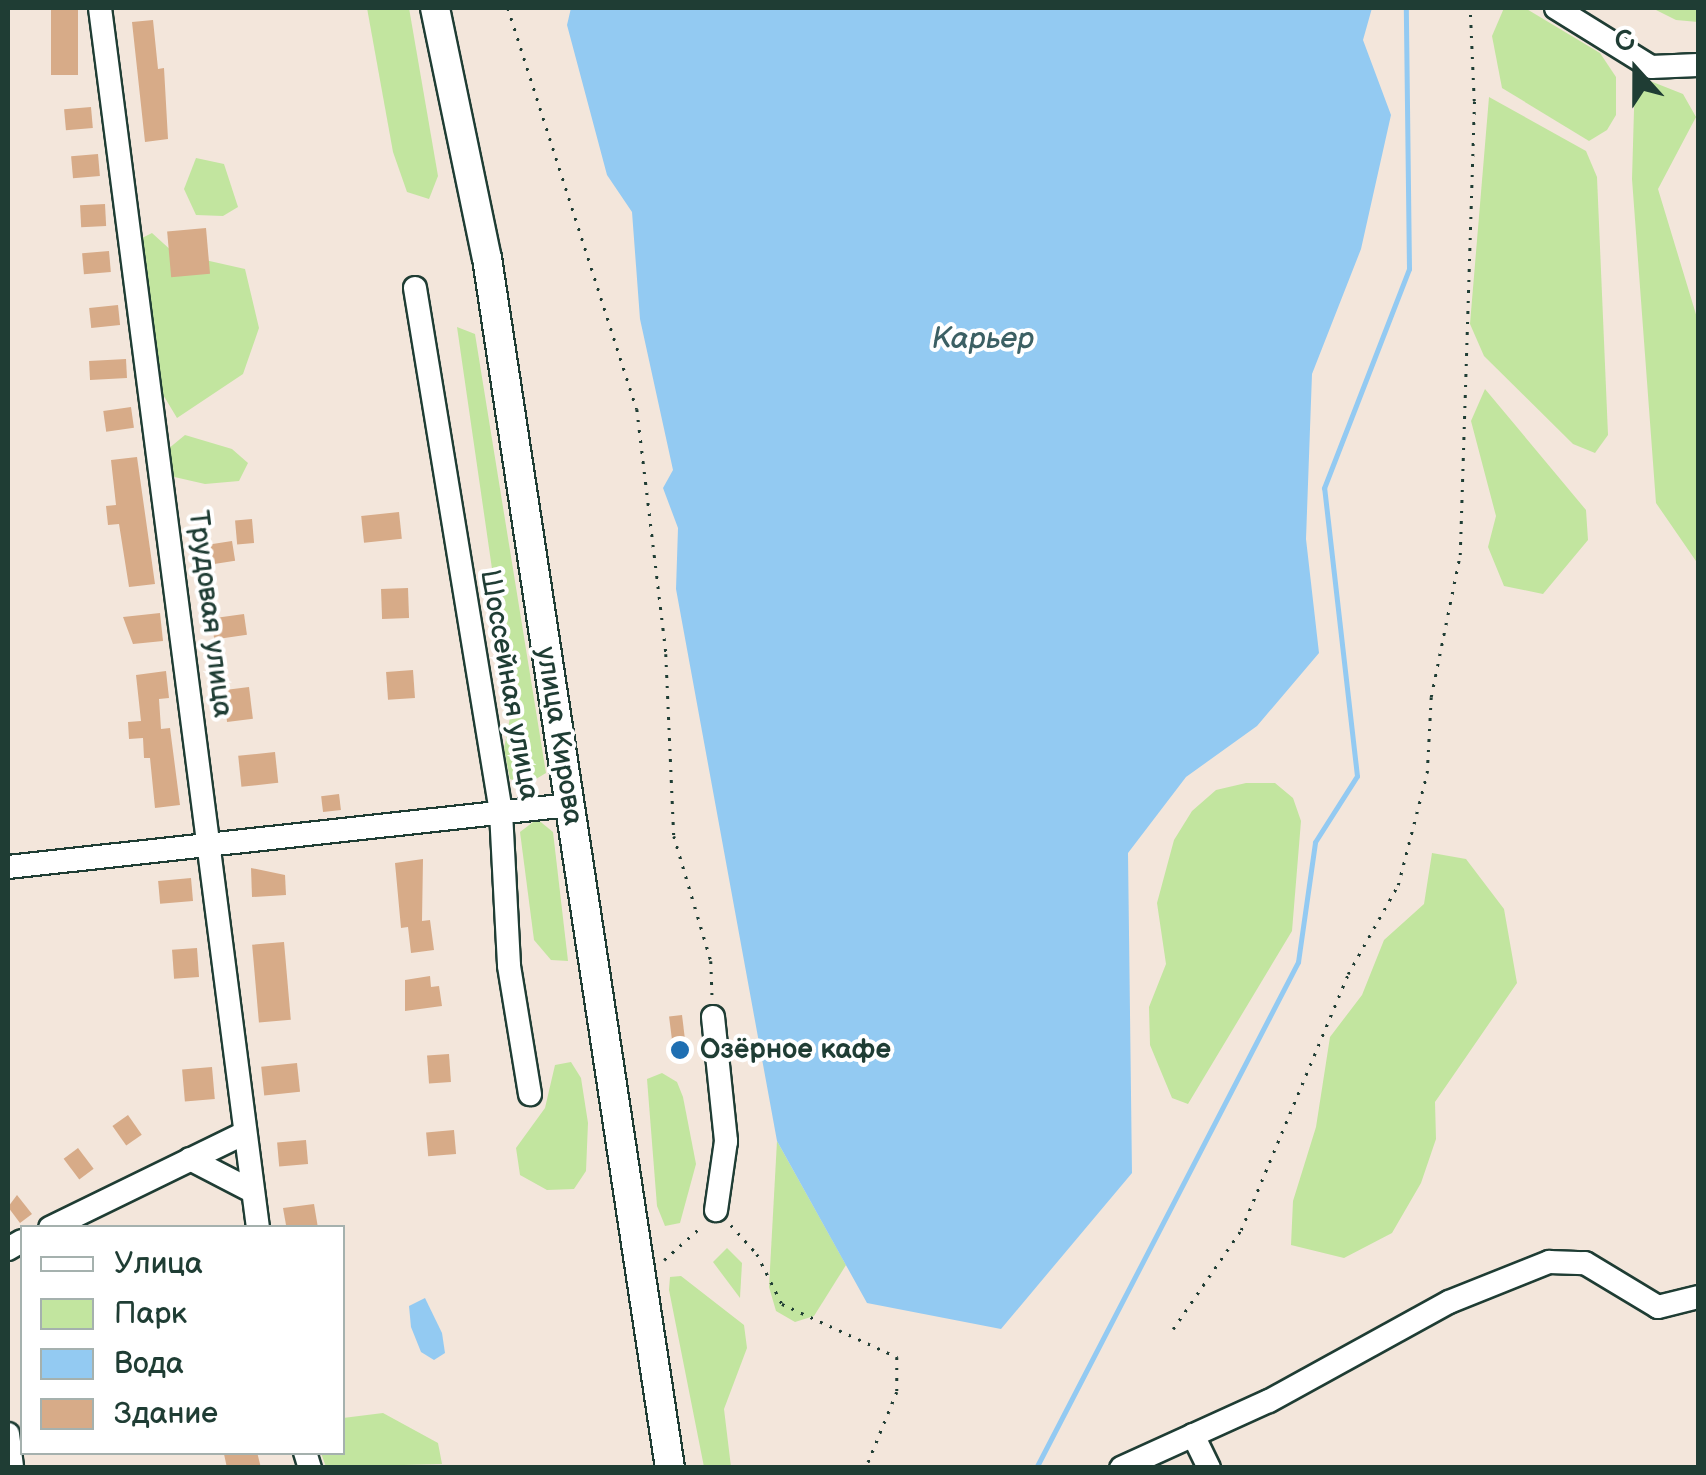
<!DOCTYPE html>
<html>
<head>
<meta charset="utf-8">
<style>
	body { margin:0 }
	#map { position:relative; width:1706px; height:1475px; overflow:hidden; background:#f3e6db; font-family:"Balsamiq Sans",sans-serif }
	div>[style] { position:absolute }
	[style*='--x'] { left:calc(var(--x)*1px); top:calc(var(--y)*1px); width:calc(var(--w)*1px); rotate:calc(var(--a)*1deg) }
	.green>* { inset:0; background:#c2e59f }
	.water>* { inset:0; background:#93caf2 }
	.stream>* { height:5px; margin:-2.5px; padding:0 2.5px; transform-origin:2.5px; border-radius:2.5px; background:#93caf2 }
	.building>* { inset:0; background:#d7ab88; transform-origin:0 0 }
	.path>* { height:2.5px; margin-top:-1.25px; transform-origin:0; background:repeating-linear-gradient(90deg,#1f3d34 0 2.5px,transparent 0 10.5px) }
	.roads { filter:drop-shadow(2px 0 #1f3d34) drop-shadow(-2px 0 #1f3d34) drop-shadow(0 2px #1f3d34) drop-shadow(0 -2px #1f3d34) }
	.minor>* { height:22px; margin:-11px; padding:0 11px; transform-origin:11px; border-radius:11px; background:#fff }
	.major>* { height:28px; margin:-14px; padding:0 14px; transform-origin:14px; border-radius:14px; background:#fff }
	.dots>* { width:28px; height:28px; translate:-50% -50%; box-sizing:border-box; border:5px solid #fff; border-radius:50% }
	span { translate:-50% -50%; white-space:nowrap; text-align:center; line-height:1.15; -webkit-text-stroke:8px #fff; paint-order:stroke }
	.street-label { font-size:28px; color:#1f3d34 }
	.poi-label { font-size:28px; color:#1f3d34; font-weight:700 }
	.left { translate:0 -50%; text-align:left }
	.water-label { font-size:30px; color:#3c6064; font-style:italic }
	.frame { position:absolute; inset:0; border:10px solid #1f3d34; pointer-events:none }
	.legend { position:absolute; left:20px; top:1225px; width:325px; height:230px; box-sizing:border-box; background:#fff; border:2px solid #a5b1ae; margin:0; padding:12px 18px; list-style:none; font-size:30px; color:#1f3d34 }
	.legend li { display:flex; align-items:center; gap:20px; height:50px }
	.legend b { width:50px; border:2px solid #a5b1ae }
	.north { position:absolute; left:1586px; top:20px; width:100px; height:100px; -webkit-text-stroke:8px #fff; paint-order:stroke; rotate:339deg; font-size:28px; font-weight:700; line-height:40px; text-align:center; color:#1f3d34 }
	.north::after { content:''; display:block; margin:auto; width:35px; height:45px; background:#1f3d34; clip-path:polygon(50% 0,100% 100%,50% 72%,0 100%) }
</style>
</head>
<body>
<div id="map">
	<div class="green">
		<div style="clip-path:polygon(367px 8px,409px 8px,438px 176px,429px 199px,407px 192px,393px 152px)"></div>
		<div style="clip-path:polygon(1504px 8px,1525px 8px,1600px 53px,1616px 77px,1616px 115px,1607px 130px,1589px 141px,1502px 88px,1492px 36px)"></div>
		<div style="clip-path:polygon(1652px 8px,1698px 8px,1698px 22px,1676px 20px)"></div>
		<div style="clip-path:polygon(1635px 75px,1683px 94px,1696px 117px,1658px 189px,1698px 321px,1698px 564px,1656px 503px,1632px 179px)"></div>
		<div style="clip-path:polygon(1489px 97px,1586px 151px,1597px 177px,1608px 435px,1595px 453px,1573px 444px,1484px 356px,1470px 324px)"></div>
		<div style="clip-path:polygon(196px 158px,224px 164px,238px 207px,223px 216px,196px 215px,184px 189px)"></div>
		<div style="clip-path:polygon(152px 233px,174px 253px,245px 269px,259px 328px,243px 374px,177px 418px,162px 393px,138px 240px)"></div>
		<div style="clip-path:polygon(457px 327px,475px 334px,546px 773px,526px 785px,510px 779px,504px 749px,512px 707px)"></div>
		<div style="clip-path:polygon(1485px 389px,1586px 510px,1588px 540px,1543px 594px,1504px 586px,1488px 547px,1496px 516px,1471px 421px)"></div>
		<div style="clip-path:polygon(185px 435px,232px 449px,248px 463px,239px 481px,205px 484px,170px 476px,168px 449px)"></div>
		<div style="clip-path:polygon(1246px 783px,1275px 783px,1293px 798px,1301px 821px,1292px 931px,1188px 1104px,1172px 1098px,1150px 1045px,1149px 1007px,1166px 964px,1157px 903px,1174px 840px,1192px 811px,1216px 790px)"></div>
		<div style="clip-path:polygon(537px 819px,553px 832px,568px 961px,551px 960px,534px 940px,520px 832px)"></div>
		<div style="clip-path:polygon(1432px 853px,1466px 859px,1504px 909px,1517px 983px,1435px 1102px,1436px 1139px,1421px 1183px,1392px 1233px,1344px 1258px,1291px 1245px,1293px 1201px,1316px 1127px,1330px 1037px,1362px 995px,1384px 940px,1424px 904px)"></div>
		<div style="clip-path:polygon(571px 1062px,581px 1078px,588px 1123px,586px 1171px,574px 1189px,547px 1190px,520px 1175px,516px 1148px,545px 1108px,555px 1065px)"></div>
		<div style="clip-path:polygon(662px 1073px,677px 1082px,683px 1097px,696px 1164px,680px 1223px,665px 1226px,657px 1206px,647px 1079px)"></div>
		<div style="clip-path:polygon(777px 1141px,846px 1265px,814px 1316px,795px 1322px,776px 1311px,769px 1287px)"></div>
		<div style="clip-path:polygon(727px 1248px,742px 1263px,740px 1298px,713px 1262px)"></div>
		<div style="clip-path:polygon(681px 1276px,744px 1325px,747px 1348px,724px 1409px,731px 1467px,704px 1467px,669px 1290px,670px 1277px)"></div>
		<div style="clip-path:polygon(383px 1413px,438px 1443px,442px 1464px,326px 1467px,321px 1453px,342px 1452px,343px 1418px)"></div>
	</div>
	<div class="water">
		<div style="clip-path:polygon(571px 8px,1372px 8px,1363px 40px,1391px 115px,1361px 249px,1312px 374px,1306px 539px,1319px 653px,1257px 726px,1186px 777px,1128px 853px,1132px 1173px,1001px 1329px,867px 1303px,777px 1141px,676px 589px,678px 528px,663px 488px,673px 470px,640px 319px,632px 212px,607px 175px,567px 25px)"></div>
		<div style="clip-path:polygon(425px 1298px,442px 1333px,445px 1353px,434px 1360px,421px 1352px,411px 1327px,409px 1306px)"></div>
	</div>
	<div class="stream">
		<div style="--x:1036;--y:1468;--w:570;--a:-62.63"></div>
		<div style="--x:1298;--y:962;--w:121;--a:-81.9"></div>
		<div style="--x:1315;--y:842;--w:78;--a:-57.5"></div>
		<div style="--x:1357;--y:776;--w:290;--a:-96.5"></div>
		<div style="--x:1324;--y:488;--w:235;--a:-68.8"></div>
		<div style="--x:1409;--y:269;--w:261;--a:-90.7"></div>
	</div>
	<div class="building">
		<div style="left:51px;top:8px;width:27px;height:67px"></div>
		<div style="clip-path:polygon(153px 20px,158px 69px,164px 68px,168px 139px,145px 142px,132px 22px)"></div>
		<div style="left:91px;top:107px;width:21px;height:27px;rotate:85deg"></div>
		<div style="left:98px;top:154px;width:22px;height:27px;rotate:85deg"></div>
		<div style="left:105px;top:204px;width:22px;height:25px;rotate:87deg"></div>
		<div style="left:206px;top:228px;width:46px;height:39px;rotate:85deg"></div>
		<div style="left:109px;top:251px;width:21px;height:27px;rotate:85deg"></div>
		<div style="left:118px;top:305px;width:20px;height:29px;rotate:84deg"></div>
		<div style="left:126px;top:359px;width:19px;height:37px;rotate:87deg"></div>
		<div style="left:131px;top:407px;width:21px;height:28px;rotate:82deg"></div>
		<div style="clip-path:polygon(137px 457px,155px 584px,129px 587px,119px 524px,108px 525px,106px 506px,116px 505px,111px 460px)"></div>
		<div style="left:399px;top:512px;width:27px;height:38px;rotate:84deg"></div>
		<div style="left:252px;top:519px;width:24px;height:17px;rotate:85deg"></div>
		<div style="left:232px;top:541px;width:20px;height:31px;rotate:81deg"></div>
		<div style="left:408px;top:588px;width:30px;height:27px;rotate:88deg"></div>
		<div style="clip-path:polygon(160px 613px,163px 641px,133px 644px,123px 617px)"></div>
		<div style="left:244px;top:614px;width:21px;height:33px;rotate:82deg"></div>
		<div style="left:413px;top:670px;width:28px;height:27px;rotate:86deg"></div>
		<div style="clip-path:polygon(166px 671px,169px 698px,159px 699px,161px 729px,170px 728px,180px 805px,155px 808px,150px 758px,144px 758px,143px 738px,129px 739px,128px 722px,141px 721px,136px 675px)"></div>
		<div style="left:249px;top:687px;width:32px;height:26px;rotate:83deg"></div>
		<div style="left:275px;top:752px;width:31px;height:37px;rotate:84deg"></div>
		<div style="left:339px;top:794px;width:16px;height:18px;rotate:83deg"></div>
		<div style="clip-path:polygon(423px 859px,422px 921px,430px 920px,434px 950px,411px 953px,408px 927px,401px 928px,395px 863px)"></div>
		<div style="clip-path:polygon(251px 868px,285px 875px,286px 895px,252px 897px)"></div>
		<div style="left:191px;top:878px;width:23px;height:33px;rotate:85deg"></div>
		<div style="left:284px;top:942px;width:78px;height:32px;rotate:85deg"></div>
		<div style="left:197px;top:948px;width:29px;height:25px;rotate:86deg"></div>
		<div style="clip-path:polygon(430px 976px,431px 987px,439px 986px,442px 1006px,405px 1011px,405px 980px)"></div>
		<div style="left:682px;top:1015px;width:46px;height:13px;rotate:83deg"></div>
		<div style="left:449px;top:1054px;width:28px;height:22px;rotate:86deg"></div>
		<div style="left:297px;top:1063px;width:29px;height:36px;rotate:84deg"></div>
		<div style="left:212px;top:1067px;width:32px;height:30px;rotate:85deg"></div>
		<div style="left:128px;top:1115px;width:24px;height:19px;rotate:55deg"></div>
		<div style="left:454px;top:1130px;width:24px;height:28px;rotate:85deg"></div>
		<div style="left:306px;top:1140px;width:24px;height:29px;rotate:85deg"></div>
		<div style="left:78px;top:1148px;width:26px;height:18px;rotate:53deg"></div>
		<div style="clip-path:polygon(17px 1195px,32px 1214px,20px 1223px,8px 1207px)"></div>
		<div style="clip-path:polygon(314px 1204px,318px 1228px,286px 1225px,283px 1208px)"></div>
		<div style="clip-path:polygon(257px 1452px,261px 1468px,227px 1468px,224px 1454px)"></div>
	</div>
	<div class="path">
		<div style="--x:508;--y:8;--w:421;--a:72.2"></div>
		<div style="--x:637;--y:409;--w:247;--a:83.2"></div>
		<div style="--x:666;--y:654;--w:182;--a:87.5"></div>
		<div style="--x:674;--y:836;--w:130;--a:73.5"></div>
		<div style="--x:711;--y:961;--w:34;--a:88"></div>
		<div style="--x:731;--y:1225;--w:39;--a:48"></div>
		<div style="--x:757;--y:1254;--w:56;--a:63.4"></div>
		<div style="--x:782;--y:1304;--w:127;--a:24.7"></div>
		<div style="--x:897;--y:1357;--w:35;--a:90"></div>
		<div style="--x:897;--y:1392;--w:82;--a:112.2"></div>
		<div style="--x:664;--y:1260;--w:51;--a:-41.8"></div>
		<div style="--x:1173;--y:1329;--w:120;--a:-55.5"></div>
		<div style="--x:1241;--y:1230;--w:277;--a:-67.3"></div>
		<div style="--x:1348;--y:974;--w:102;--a:-60.7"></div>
		<div style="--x:1398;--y:885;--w:116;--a:-75.5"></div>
		<div style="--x:1427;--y:773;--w:76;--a:-87"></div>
		<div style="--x:1431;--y:697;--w:145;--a:-78.5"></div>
		<div style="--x:1460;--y:555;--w:454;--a:-88.2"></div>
		<div style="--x:1474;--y:101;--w:93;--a:-92.5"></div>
	</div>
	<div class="roads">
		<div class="minor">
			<div style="--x:100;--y:8;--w:1230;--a:82.62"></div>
			<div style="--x:1556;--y:8;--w:112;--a:31.8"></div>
			<div style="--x:1651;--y:67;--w:47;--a:-2.4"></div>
			<div style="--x:415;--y:288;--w:531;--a:80.68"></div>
			<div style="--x:501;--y:812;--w:154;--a:87"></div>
			<div style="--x:509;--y:966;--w:130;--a:80.7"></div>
			<div style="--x:8;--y:867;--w:565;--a:-6.3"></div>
			<div style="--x:713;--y:1017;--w:125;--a:84"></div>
			<div style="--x:726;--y:1141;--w:70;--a:98.2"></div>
			<div style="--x:190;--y:1159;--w:70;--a:27.3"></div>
			<div style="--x:50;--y:1228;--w:215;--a:-26"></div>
			<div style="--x:8;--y:1249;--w:16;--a:-30"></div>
			<div style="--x:8;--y:1434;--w:34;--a:83"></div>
			<div style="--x:1193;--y:1435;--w:37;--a:64"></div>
			<div style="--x:305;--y:1452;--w:17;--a:73"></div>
			<div style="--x:1121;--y:1468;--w:162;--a:-24.4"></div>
			<div style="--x:1269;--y:1401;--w:205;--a:-28.8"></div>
			<div style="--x:1449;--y:1302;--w:108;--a:-21.8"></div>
			<div style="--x:1549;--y:1262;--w:36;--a:2"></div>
			<div style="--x:1585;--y:1263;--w:85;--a:31.1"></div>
			<div style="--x:1658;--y:1307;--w:41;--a:-14"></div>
		</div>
		<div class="major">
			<div style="--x:435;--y:8;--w:255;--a:78.3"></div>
			<div style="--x:487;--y:258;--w:1224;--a:81.4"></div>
		</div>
	</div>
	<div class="dots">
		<div style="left:680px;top:1050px;background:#1f6fb2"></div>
	</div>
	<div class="street-label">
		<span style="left:210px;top:614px;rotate:83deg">Трудовая улица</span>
		<span style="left:509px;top:685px;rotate:80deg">Шоссейная улица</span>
		<span style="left:559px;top:736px;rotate:81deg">улица Кирова</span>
	</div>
	<div class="poi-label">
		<span class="left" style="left:700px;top:1050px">Озёрное кафе</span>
	</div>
	<div class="water-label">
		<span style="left:983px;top:339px">Карьер</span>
	</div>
	<div class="frame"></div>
	<ul class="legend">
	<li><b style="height:12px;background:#fff"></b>Улица</li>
	<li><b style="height:28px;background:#c2e59f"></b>Парк</li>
	<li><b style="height:28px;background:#93caf2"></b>Вода</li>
	<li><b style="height:28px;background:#d7ab88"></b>Здание</li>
	</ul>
	<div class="north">С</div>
</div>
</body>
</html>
